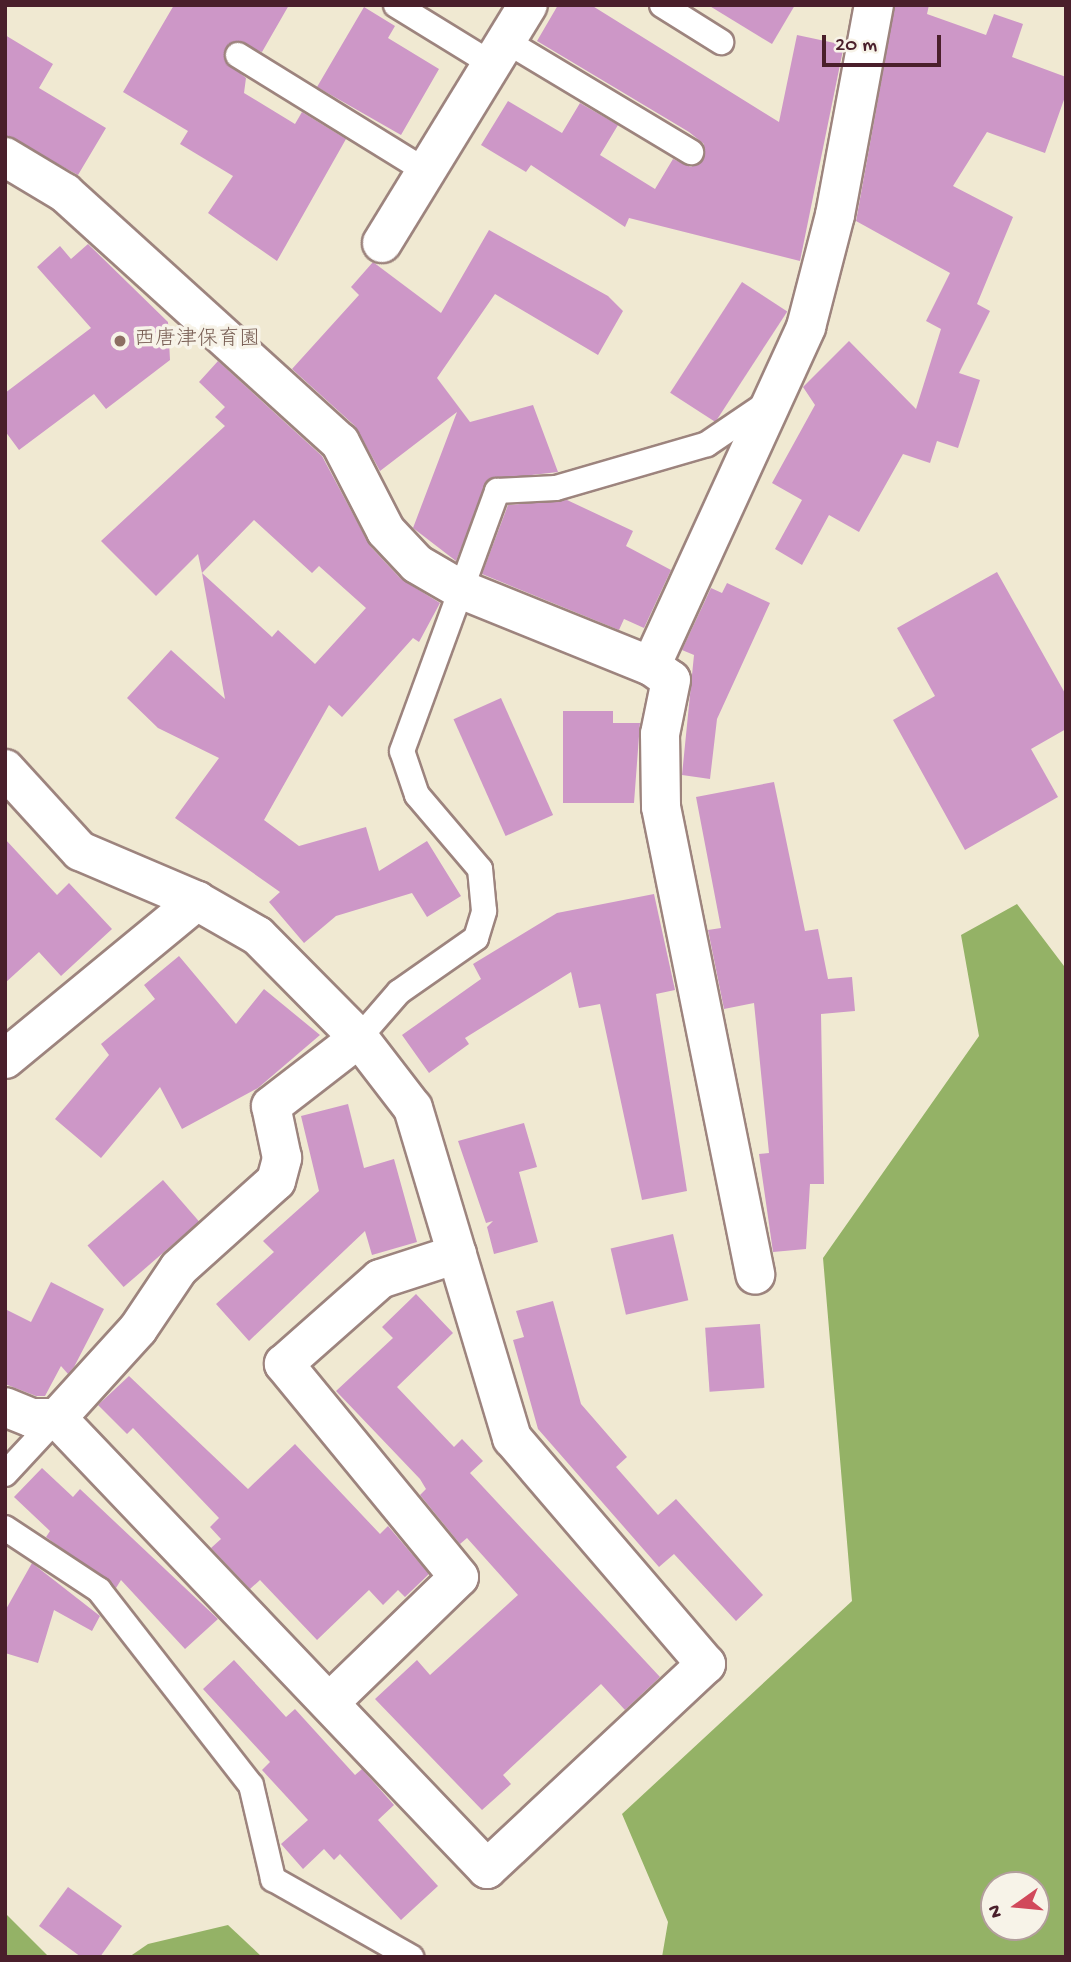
<!DOCTYPE html>
<html>
<head>
<meta charset="utf-8">
<style>
	body { margin:0 }
	#map { position:relative; width:1071px; height:1962px; overflow:hidden; background:#f0e9d2; font-family:"Gochi Hand","Klee One",sans-serif }
	div>[style] { position:absolute }
	[style*='--x'] { left:calc(var(--x)*1px); top:calc(var(--y)*1px); width:calc(var(--w)*1px); rotate:calc(var(--a)*1deg) }
	.forest>* { inset:0; background:#94b266 }
	.building>* { inset:0; background:#cd97c7; transform-origin:0 0 }
	.roads { filter:drop-shadow(2px 0 #9d847e) drop-shadow(-2px 0 #9d847e) drop-shadow(0 2px #9d847e) drop-shadow(0 -2px #9d847e) }
	.service>* { height:24px; margin:-12px; padding:0 12px; transform-origin:12px; border-radius:12px; background:#fff }
	.minor>* { height:38px; margin:-19px; padding:0 19px; transform-origin:19px; border-radius:19px; background:#fff }
	.dots>* { width:19px; height:19px; translate:-50% -50%; box-sizing:border-box; border:4px solid #f7f3e8; border-radius:50% }
	span { translate:-50% -50%; white-space:nowrap; text-align:center; line-height:1.15; -webkit-text-stroke:7px #f7f3e8; paint-order:stroke }
	.education-label { font-size:21px; color:#785e54 }
	.left { translate:0 -50%; text-align:left }
	.frame { position:absolute; inset:0; border:7px solid #4a1f2b; pointer-events:none }
	.north { position:absolute; left:980px; top:1871px; width:70px; height:70px; box-sizing:border-box; background:#f7f3e8; border:2px solid #b29e9c; border-radius:50%; rotate:255deg; font-size:19px; font-weight:700; line-height:28px; text-align:center; color:#4a1f2b }
	.north::after { content:''; display:block; margin:auto; width:24px; height:32px; background:#d1495b; clip-path:polygon(50% 0,100% 100%,50% 72%,0 100%) }
	.scale { position:absolute; left:822px; top:35px; width:119px; height:32px; box-sizing:border-box; border:4px solid #4a1f2b; border-top:0; padding-left:9px; font-size:21px; line-height:24px; white-space:nowrap; color:#4a1f2b; -webkit-text-stroke:5px #f7f3e8; paint-order:stroke }
</style>
</head>
<body>
<div id="map">
	<div class="forest">
		<div style="clip-path:polygon(evenodd,1017px 904px,1064px 966px,1066px 1957px,662px 1957px,668px 1922px,622px 1814px,852px 1601px,823px 1258px,979px 1036px,961px 935px,1017px 904px,994px 1885px,1036px 1885px,1036px 1927px,994px 1927px,994px 1885px)"></div>
		<div style="clip-path:polygon(5px 1913px,49px 1957px,5px 1957px)"></div>
		<div style="clip-path:polygon(228px 1925px,262px 1957px,129px 1957px,148px 1944px)"></div>
	</div>
	<div class="building">
		<div style="clip-path:polygon(174px 5px,289px 5px,262px 52px,232px 42px,225px 61px,246px 78px,244px 93px,295px 124px,302px 112px,346px 139px,277px 261px,208px 213px,233px 176px,180px 144px,188px 131px,123px 92px)"></div>
		<div style="clip-path:polygon(558px 5px,591px 5px,779px 122px,797px 35px,844px 45px,800px 261px,629px 218px,625px 227px,531px 165px,526px 172px,481px 145px,508px 101px,562px 133px,580px 103px,618px 125px,600px 155px,655px 189px,673px 159px,691px 167px,704px 159px,704px 144px,689px 132px,537px 41px)"></div>
		<div style="clip-path:polygon(708px 5px,795px 5px,772px 44px)"></div>
		<div style="clip-path:polygon(895px 5px,929px 5px,927px 14px,986px 35px,994px 14px,1023px 24px,1012px 57px,1066px 77px,1066px 94px,1045px 153px,987px 132px,953px 186px,1013px 217px,977px 304px,990px 311px,959px 373px,980px 380px,958px 448px,937px 441px,930px 463px,903px 454px,859px 532px,829px 515px,802px 565px,775px 549px,802px 500px,772px 483px,815px 405px,803px 387px,849px 341px,916px 409px,941px 329px,926px 321px,950px 273px,856px 221px)"></div>
		<div style="clip-path:polygon(364px 7px,395px 26px,388px 38px,439px 69px,401px 135px,317px 87px)"></div>
		<div style="clip-path:polygon(5px 35px,53px 64px,39px 88px,106px 128px,78px 175px,5px 135px)"></div>
		<div style="clip-path:polygon(489px 230px,608px 296px,623px 311px,598px 355px,495px 294px,437px 378px,470px 422px,533px 405px,558px 472px,488px 480px,456px 561px,413px 528px,457px 412px,380px 471px,355px 426px,292px 369px,359px 295px,351px 287px,373px 262px,441px 313px)"></div>
		<div style="clip-path:polygon(88px 244px,168px 322px,170px 360px,106px 409px,94px 394px,19px 450px,5px 431px,5px 393px,91px 328px,37px 267px,60px 246px,71px 259px)"></div>
		<div style="left:742px;top:282px;width:54px;height:132px;rotate:33deg"></div>
		<div style="clip-path:polygon(218px 361px,322px 456px,370px 546px,401px 579px,440px 603px,419px 642px,413px 638px,342px 717px,329px 705px,264px 820px,299px 846px,366px 827px,379px 871px,427px 841px,461px 896px,427px 917px,412px 893px,336px 916px,304px 943px,269px 902px,280px 892px,175px 818px,219px 758px,158px 728px,127px 698px,171px 650px,225px 699px,202px 573px,272px 637px,278px 630px,315px 664px,366px 608px,319px 566px,312px 573px,254px 520px,202px 573px,198px 554px,156px 596px,101px 541px,225px 426px,215px 417px,225px 407px,199px 382px)"></div>
		<div style="clip-path:polygon(567px 500px,633px 531px,626px 546px,671px 570px,644px 628px,624px 619px,619px 630px,482px 574px,508px 505px)"></div>
		<div style="clip-path:polygon(997px 572px,1066px 695px,1066px 729px,1031px 749px,1058px 797px,965px 850px,893px 720px,935px 696px,897px 628px)"></div>
		<div style="clip-path:polygon(727px 583px,770px 603px,717px 719px,710px 779px,682px 775px,694px 655px,682px 650px,711px 588px,722px 593px)"></div>
		<div style="left:501px;top:698px;width:128px;height:52px;rotate:66deg"></div>
		<div style="clip-path:polygon(563px 711px,613px 711px,613px 723px,640px 723px,634px 803px,563px 803px)"></div>
		<div style="clip-path:polygon(774px 782px,805px 931px,818px 929px,828px 979px,852px 977px,855px 1011px,821px 1014px,824px 1184px,810px 1184px,806px 1249px,773px 1252px,759px 1154px,769px 1153px,754px 1003px,724px 1009px,708px 930px,721px 928px,696px 797px)"></div>
		<div style="clip-path:polygon(5px 839px,57px 895px,69px 883px,112px 929px,61px 976px,39px 952px,5px 983px)"></div>
		<div style="clip-path:polygon(654px 894px,675px 990px,656px 994px,687px 1191px,642px 1200px,600px 1004px,579px 1008px,571px 972px,465px 1038px,469px 1044px,429px 1073px,402px 1035px,481px 979px,473px 964px,557px 913px)"></div>
		<div style="clip-path:polygon(179px 956px,236px 1024px,264px 989px,320px 1035px,258px 1088px,182px 1129px,160px 1087px,101px 1158px,55px 1119px,109px 1055px,101px 1044px,155px 999px,144px 985px)"></div>
		<div style="clip-path:polygon(348px 1104px,364px 1168px,394px 1159px,417px 1242px,372px 1255px,365px 1231px,249px 1341px,216px 1304px,274px 1252px,263px 1241px,319px 1191px,301px 1116px)"></div>
		<div style="clip-path:polygon(524px 1123px,537px 1167px,519px 1172px,538px 1242px,494px 1254px,487px 1227px,493px 1221px,486px 1223px,458px 1141px)"></div>
		<div style="left:163px;top:1180px;width:55px;height:100px;rotate:49deg"></div>
		<div style="left:673px;top:1234px;width:68px;height:64px;rotate:77deg"></div>
		<div style="clip-path:polygon(51px 1282px,104px 1309px,74px 1367px,68px 1374px,61px 1366px,45px 1396px,36px 1396px,5px 1384px,5px 1309px,31px 1322px)"></div>
		<div style="clip-path:polygon(416px 1294px,453px 1333px,397px 1387px,454px 1447px,462px 1439px,483px 1461px,470px 1473px,660px 1677px,625px 1710px,601px 1684px,503px 1775px,511px 1784px,482px 1810px,375px 1699px,417px 1660px,430px 1675px,518px 1595px,467px 1538px,460px 1544px,420px 1495px,426px 1489px,420px 1479px,336px 1391px,393px 1338px,382px 1327px)"></div>
		<div style="clip-path:polygon(553px 1301px,581px 1404px,627px 1457px,616px 1467px,658px 1515px,676px 1499px,763px 1595px,736px 1621px,674px 1554px,659px 1567px,538px 1429px,513px 1340px,524px 1337px,516px 1311px)"></div>
		<div style="left:760px;top:1324px;width:64px;height:55px;rotate:86deg"></div>
		<div style="clip-path:polygon(129px 1376px,248px 1489px,295px 1444px,380px 1534px,388px 1526px,429px 1574px,405px 1597px,398px 1590px,383px 1605px,369px 1590px,317px 1640px,260px 1580px,250px 1589px,211px 1548px,221px 1539px,210px 1527px,219px 1518px,133px 1428px,127px 1434px,98px 1405px)"></div>
		<div style="clip-path:polygon(42px 1468px,73px 1497px,80px 1489px,218px 1619px,185px 1649px,121px 1580px,116px 1588px,46px 1537px,50px 1531px,14px 1497px)"></div>
		<div style="clip-path:polygon(32px 1563px,100px 1616px,92px 1631px,54px 1610px,38px 1663px,5px 1653px,5px 1611px)"></div>
		<div style="clip-path:polygon(234px 1660px,286px 1717px,295px 1709px,355px 1775px,362px 1769px,394px 1805px,378px 1820px,438px 1886px,401px 1920px,340px 1854px,334px 1860px,324px 1849px,303px 1869px,281px 1844px,308px 1820px,262px 1770px,270px 1762px,203px 1689px)"></div>
		<div style="clip-path:polygon(68px 1887px,122px 1926px,100px 1957px,81px 1957px,39px 1926px)"></div>
	</div>
	<div class="roads">
		<div class="service">
			<div style="--x:396;--y:5;--w:113;--a:31.6"></div>
			<div style="--x:662;--y:5;--w:70;--a:32.1"></div>
			<div style="--x:506;--y:41;--w:216;--a:31"></div>
			<div style="--x:238;--y:55;--w:221;--a:31.7"></div>
			<div style="--x:359;--y:1038;--w:61;--a:-49"></div>
			<div style="--x:399;--y:992;--w:94;--a:-35"></div>
			<div style="--x:476;--y:938;--w:28;--a:-73"></div>
			<div style="--x:484;--y:911;--w:42;--a:-95.4"></div>
			<div style="--x:480;--y:869;--w:97;--a:-130.4"></div>
			<div style="--x:417;--y:795;--w:46;--a:-108.8"></div>
			<div style="--x:402;--y:751;--w:277;--a:-69.9"></div>
			<div style="--x:497;--y:491;--w:59;--a:-2.9"></div>
			<div style="--x:556;--y:488;--w:157;--a:-16.2"></div>
			<div style="--x:707;--y:444;--w:78;--a:-34.1"></div>
			<div style="--x:5;--y:1474;--w:76;--a:-47.1"></div>
			<div style="--x:5;--y:1528;--w:113;--a:33.4"></div>
			<div style="--x:99;--y:1590;--w:247;--a:52.1"></div>
			<div style="--x:251;--y:1785;--w:97;--a:76.8"></div>
			<div style="--x:273;--y:1879;--w:159;--a:29.5"></div>
		</div>
		<div class="minor">
			<div style="--x:5;--y:157;--w:70;--a:31"></div>
			<div style="--x:65;--y:193;--w:371;--a:42.2"></div>
			<div style="--x:340;--y:442;--w:100;--a:62.7"></div>
			<div style="--x:386;--y:531;--w:45;--a:46.8"></div>
			<div style="--x:417;--y:564;--w:50;--a:30.2"></div>
			<div style="--x:460;--y:589;--w:206;--a:22"></div>
			<div style="--x:651;--y:666;--w:24;--a:35"></div>
			<div style="--x:671;--y:680;--w:55;--a:101.5"></div>
			<div style="--x:660;--y:734;--w:73;--a:89.2"></div>
			<div style="--x:661;--y:807;--w:477;--a:78.6"></div>
			<div style="--x:382;--y:243;--w:279;--a:-58.5"></div>
			<div style="--x:651;--y:666;--w:373;--a:-65.4"></div>
			<div style="--x:806;--y:327;--w:116;--a:-75.5"></div>
			<div style="--x:835;--y:215;--w:214;--a:-79.5"></div>
			<div style="--x:5;--y:769;--w:111;--a:47.6"></div>
			<div style="--x:80;--y:851;--w:127;--a:23.1"></div>
			<div style="--x:197;--y:901;--w:70;--a:29.8"></div>
			<div style="--x:258;--y:936;--w:144;--a:45.3"></div>
			<div style="--x:359;--y:1038;--w:88;--a:52.4"></div>
			<div style="--x:413;--y:1108;--w:345;--a:73.3"></div>
			<div style="--x:512;--y:1438;--w:298;--a:49.4"></div>
			<div style="--x:706;--y:1664;--w:300;--a:136.9"></div>
			<div style="--x:487;--y:1869;--w:623;--a:-133.63"></div>
			<div style="--x:57;--y:1418;--w:25;--a:180"></div>
			<div style="--x:32;--y:1418;--w:29;--a:-158"></div>
			<div style="--x:5;--y:1059;--w:249;--a:-39.5"></div>
			<div style="--x:57;--y:1418;--w:120;--a:-47.7"></div>
			<div style="--x:138;--y:1329;--w:73;--a:-56.1"></div>
			<div style="--x:179;--y:1268;--w:130;--a:-41.9"></div>
			<div style="--x:276;--y:1181;--w:24;--a:-75"></div>
			<div style="--x:282;--y:1158;--w:53;--a:-101.9"></div>
			<div style="--x:271;--y:1106;--w:111;--a:-37.7"></div>
			<div style="--x:331;--y:1701;--w:178;--a:-44.1"></div>
			<div style="--x:459;--y:1577;--w:276;--a:-129.4"></div>
			<div style="--x:284;--y:1364;--w:128;--a:-41.5"></div>
			<div style="--x:380;--y:1279;--w:81;--a:-18"></div>
		</div>
	</div>
	<div class="dots">
		<div style="left:120px;top:341px;background:#8d6e63"></div>
	</div>
	<div class="education-label">
		<span class="left" style="left:134px;top:341px">西唐津保育園</span>
	</div>
	<div class="frame"></div>
	<div class="north">N</div>
	<div class="scale">20 m</div>
</div>
</body>
</html>
